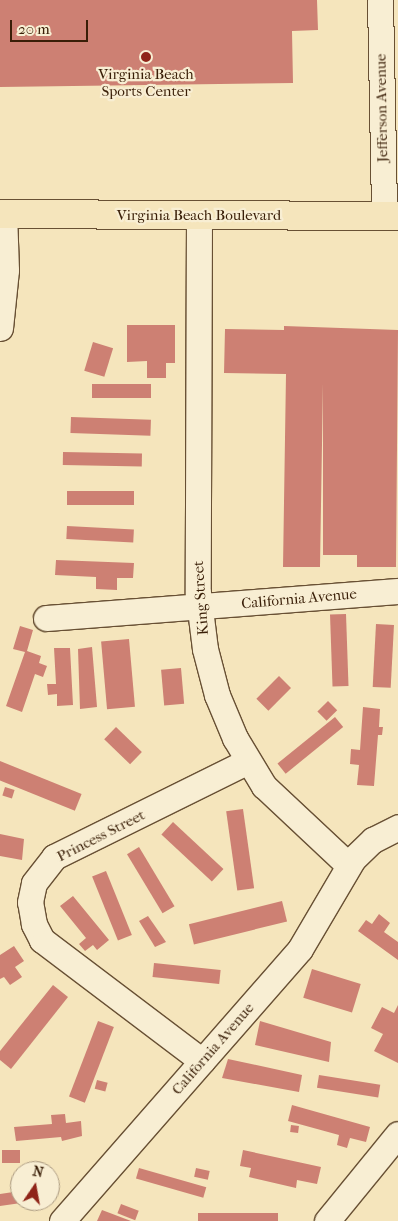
<!DOCTYPE html>
<html>
<head>
<meta charset="utf-8">
<style>
	body { margin:0 }
	#map { position:relative; width:398px; height:1221px; overflow:hidden; background:#f5e5bc; font-family:"IM FELL French Canon",serif }
	div>[style] { position:absolute }
	[style*='--x'] { left:calc(var(--x)*1px); top:calc(var(--y)*1px); width:calc(var(--w)*1px); rotate:calc(var(--a)*1deg) }
	.building>* { inset:0; background:#cd8073; transform-origin:0 0 }
	.roads { filter:drop-shadow(1px 0 #685034) drop-shadow(-1px 0 #685034) drop-shadow(0 1px #685034) drop-shadow(0 -1px #685034) }
	.minor>* { height:25px; margin:-12.5px; padding:0 12.5px; transform-origin:12.5px; border-radius:12.5px; background:#f8eed3 }
	.major>* { height:28px; margin:-14px; padding:0 14px; transform-origin:14px; border-radius:14px; background:#f5e5bc }
	.dots>* { width:14px; height:14px; translate:-50% -50%; box-sizing:border-box; border:2px solid #f8eed3; border-radius:50% }
	span { translate:-50% -50%; white-space:nowrap; text-align:center; line-height:1.15; -webkit-text-stroke:4.5px #f8eed3; paint-order:stroke }
	.poi-label { font-size:15px; color:#391e07 }
	.street-label { font-size:15px; color:#391e07 }
	.north { position:absolute; left:10px; top:1161px; width:50px; height:50px; box-sizing:border-box; background:#f8eed3; border:1px solid #ac9b81; border-radius:50%; rotate:12deg; font-size:14px; font-weight:700; line-height:20px; text-align:center; color:#391e07 }
	.north::after { content:''; display:block; margin:auto; width:18px; height:22px; background:#8f2418; clip-path:polygon(50% 0,100% 100%,50% 72%,0 100%) }
	.scale { position:absolute; left:10px; top:20px; width:78px; height:22px; box-sizing:border-box; border:2px solid #391e07; border-top:0; padding-left:6px; font-size:15px; line-height:18px; white-space:nowrap; color:#391e07; -webkit-text-stroke:4px #f8eed3; paint-order:stroke }
</style>
</head>
<body>
<div id="map">
	<div class="building">
		<div style="clip-path:polygon(0 0,317px 0,318px 30px,292px 31px,293px 83px,0 87px)"></div>
		<div style="clip-path:polygon(127px 325px,175px 325px,175px 363px,166px 363px,166px 378px,147px 378px,147px 361px,127px 362px)"></div>
		<div style="clip-path:polygon(284px 326px,398px 330px,396px 567px,357px 567px,357px 555px,323px 555px,323px 383px,320px 567px,283px 567px,286px 374px,224px 373px,225px 329px,284px 330px)"></div>
		<div style="left:93px;top:342px;width:21px;height:30px;rotate:17deg"></div>
		<div style="left:92px;top:384px;width:59px;height:14px"></div>
		<div style="left:71px;top:417px;width:80px;height:16px;rotate:2deg"></div>
		<div style="left:63px;top:452px;width:79px;height:13px;rotate:1deg"></div>
		<div style="left:67px;top:491px;width:67px;height:14px"></div>
		<div style="left:67px;top:526px;width:67px;height:13px;rotate:3deg"></div>
		<div style="clip-path:polygon(56px 560px,134px 563px,133px 578px,117px 578px,117px 590px,96px 589px,96px 577px,55px 575px)"></div>
		<div style="left:346px;top:614px;width:72px;height:16px;rotate:88deg"></div>
		<div style="left:376px;top:624px;width:18px;height:63px;rotate:3deg"></div>
		<div style="clip-path:polygon(20px 626px,33px 630px,27px 651px,41px 656px,39px 663px,47px 666px,43px 677px,35px 674px,22px 712px,6px 706px,25px 652px,13px 649px)"></div>
		<div style="left:129px;top:639px;width:68px;height:28px;rotate:85deg"></div>
		<div style="clip-path:polygon(92px 647px,97px 707px,80px 709px,78px 649px)"></div>
		<div style="clip-path:polygon(54px 648px,70px 648px,73px 705px,57px 706px,57px 694px,48px 695px,47px 684px,56px 684px)"></div>
		<div style="left:181px;top:668px;width:36px;height:20px;rotate:85deg"></div>
		<div style="left:279px;top:676px;width:17px;height:32px;rotate:45deg"></div>
		<div style="left:328px;top:701px;width:13px;height:15px;rotate:45deg"></div>
		<div style="clip-path:polygon(363px 707px,380px 709px,379px 727px,383px 727px,382px 735px,378px 735px,374px 786px,357px 785px,359px 765px,350px 764px,351px 749px,360px 750px)"></div>
		<div style="left:335px;top:717px;width:13px;height:74px;rotate:51deg"></div>
		<div style="left:116px;top:727px;width:36px;height:17px;rotate:44deg"></div>
		<div style="left:0;top:761px;width:88px;height:18px;rotate:22deg"></div>
		<div style="left:5px;top:787px;width:10px;height:9px;rotate:17deg"></div>
		<div style="left:243px;top:809px;width:80px;height:17px;rotate:82deg"></div>
		<div style="left:173px;top:822px;width:69px;height:17px;rotate:43deg"></div>
		<div style="clip-path:polygon(0 834px,24px 839px,22px 860px,0 856px)"></div>
		<div style="left:139px;top:847px;width:69px;height:14px;rotate:59deg"></div>
		<div style="left:106px;top:871px;width:69px;height:15px;rotate:68deg"></div>
		<div style="clip-path:polygon(73px 896px,109px 940px,97px 950px,93px 945px,85px 951px,79px 944px,86px 938px,60px 906px)"></div>
		<div style="left:282px;top:901px;width:21px;height:96px;rotate:76deg"></div>
		<div style="clip-path:polygon(379px 914px,390px 923px,384px 932px,398px 942px,398px 960px,358px 931px,366px 920px,372px 924px)"></div>
		<div style="clip-path:polygon(148px 916px,166px 942px,155px 947px,139px 921px)"></div>
		<div style="clip-path:polygon(14px 946px,24px 961px,15px 967px,22px 977px,10px 985px,4px 977px,0 979px,0 955px)"></div>
		<div style="left:154px;top:963px;width:67px;height:14px;rotate:6deg"></div>
		<div style="left:312px;top:969px;width:51px;height:30px;rotate:17deg"></div>
		<div style="clip-path:polygon(53px 985px,68px 997px,11px 1069px,0 1060px,0 1051px)"></div>
		<div style="clip-path:polygon(398px 1005px,398px 1063px,374px 1051px,383px 1034px,371px 1028px,382px 1007px,394px 1013px)"></div>
		<div style="left:98px;top:1021px;width:17px;height:81px;rotate:21deg"></div>
		<div style="clip-path:polygon(260px 1021px,331px 1042px,329px 1062px,255px 1045px)"></div>
		<div style="clip-path:polygon(228px 1059px,302px 1075px,299px 1092px,222px 1078px)"></div>
		<div style="left:319px;top:1075px;width:62px;height:13px;rotate:9deg"></div>
		<div style="left:97px;top:1080px;width:11px;height:9px;rotate:15deg"></div>
		<div style="clip-path:polygon(292px 1105px,370px 1127px,366px 1142px,350px 1138px,347px 1148px,337px 1145px,339px 1135px,288px 1121px)"></div>
		<div style="clip-path:polygon(65px 1114px,66px 1123px,81px 1121px,82px 1136px,62px 1141px,61px 1137px,16px 1141px,14px 1127px,52px 1124px,51px 1115px)"></div>
		<div style="left:291px;top:1125px;width:8px;height:7px;rotate:7deg"></div>
		<div style="left:20px;top:1150px;width:13px;height:18px;rotate:90deg"></div>
		<div style="clip-path:polygon(243px 1150px,321px 1167px,317px 1184px,297px 1180px,296px 1188px,249px 1177px,251px 1168px,240px 1166px)"></div>
		<div style="left:139px;top:1168px;width:70px;height:11px;rotate:16deg"></div>
		<div style="left:196px;top:1168px;width:14px;height:9px;rotate:12deg"></div>
		<div style="clip-path:polygon(20px 1191px,20px 1201px,28px 1202px,0 1206px,0 1194px)"></div>
		<div style="left:121px;top:1204px;width:19px;height:10px;rotate:21deg"></div>
		<div style="clip-path:polygon(102px 1210px,131px 1221px,97px 1221px)"></div>
		<div style="left:278px;top:1213px;width:8px;height:80px;rotate:90deg"></div>
	</div>
	<div class="roads">
		<div class="minor">
			<div style="--x:380;--y:0;--w:216;--a:88.9"></div>
			<div style="--x:199;--y:217;--w:376;--a:90.2"></div>
			<div style="--x:198;--y:593;--w:56;--a:82.9"></div>
			<div style="--x:205;--y:649;--w:48;--a:75.4"></div>
			<div style="--x:217;--y:695;--w:47;--a:67.3"></div>
			<div style="--x:235;--y:738;--w:56;--a:58.9"></div>
			<div style="--x:264;--y:786;--w:115;--a:43.2"></div>
			<div style="--x:0;--y:328;--w:58;--a:-84.1"></div>
			<div style="--x:6;--y:270;--w:56;--a:-92"></div>
			<div style="--x:46;--y:618;--w:353;--a:-4.4"></div>
			<div style="--x:202;--y:1061;--w:201;--a:-142.9"></div>
			<div style="--x:42;--y:940;--w:18;--a:-117"></div>
			<div style="--x:34;--y:924;--w:22;--a:-100"></div>
			<div style="--x:30;--y:902;--w:19;--a:-78"></div>
			<div style="--x:34;--y:883;--w:33;--a:-52"></div>
			<div style="--x:54;--y:857;--w:216;--a:-26.3"></div>
			<div style="--x:62;--y:1221;--w:361;--a:-48.8"></div>
			<div style="--x:300;--y:949;--w:104;--a:-59.5"></div>
			<div style="--x:353;--y:859;--w:28;--a:-44"></div>
			<div style="--x:373;--y:840;--w:28;--a:-27"></div>
			<div style="--x:327;--y:1221;--w:112;--a:-50.8"></div>
		</div>
		<div class="major">
			<div style="--x:0;--y:214;--w:398;--a:0.3"></div>
		</div>
	</div>
	<div class="dots">
		<div style="left:146px;top:57px;background:#8f2418"></div>
	</div>
	<div class="poi-label">
		<span style="left:146px;top:83px">Virginia Beach<br>Sports Center</span>
	</div>
	<div class="street-label">
		<span style="left:382px;top:108px;rotate:-91deg">Jefferson Avenue</span>
		<span style="left:199px;top:216px">Virginia Beach Boulevard</span>
		<span style="left:201px;top:598px;rotate:-94deg">King Street</span>
		<span style="left:299px;top:599px;rotate:-5deg">California Avenue</span>
		<span style="left:101px;top:836px;rotate:-27deg">Princess Street</span>
		<span style="left:213px;top:1049px;rotate:-49deg">California Avenue</span>
	</div>
	<div class="north">N</div>
	<div class="scale">20 m</div>
</div>
</body>
</html>
